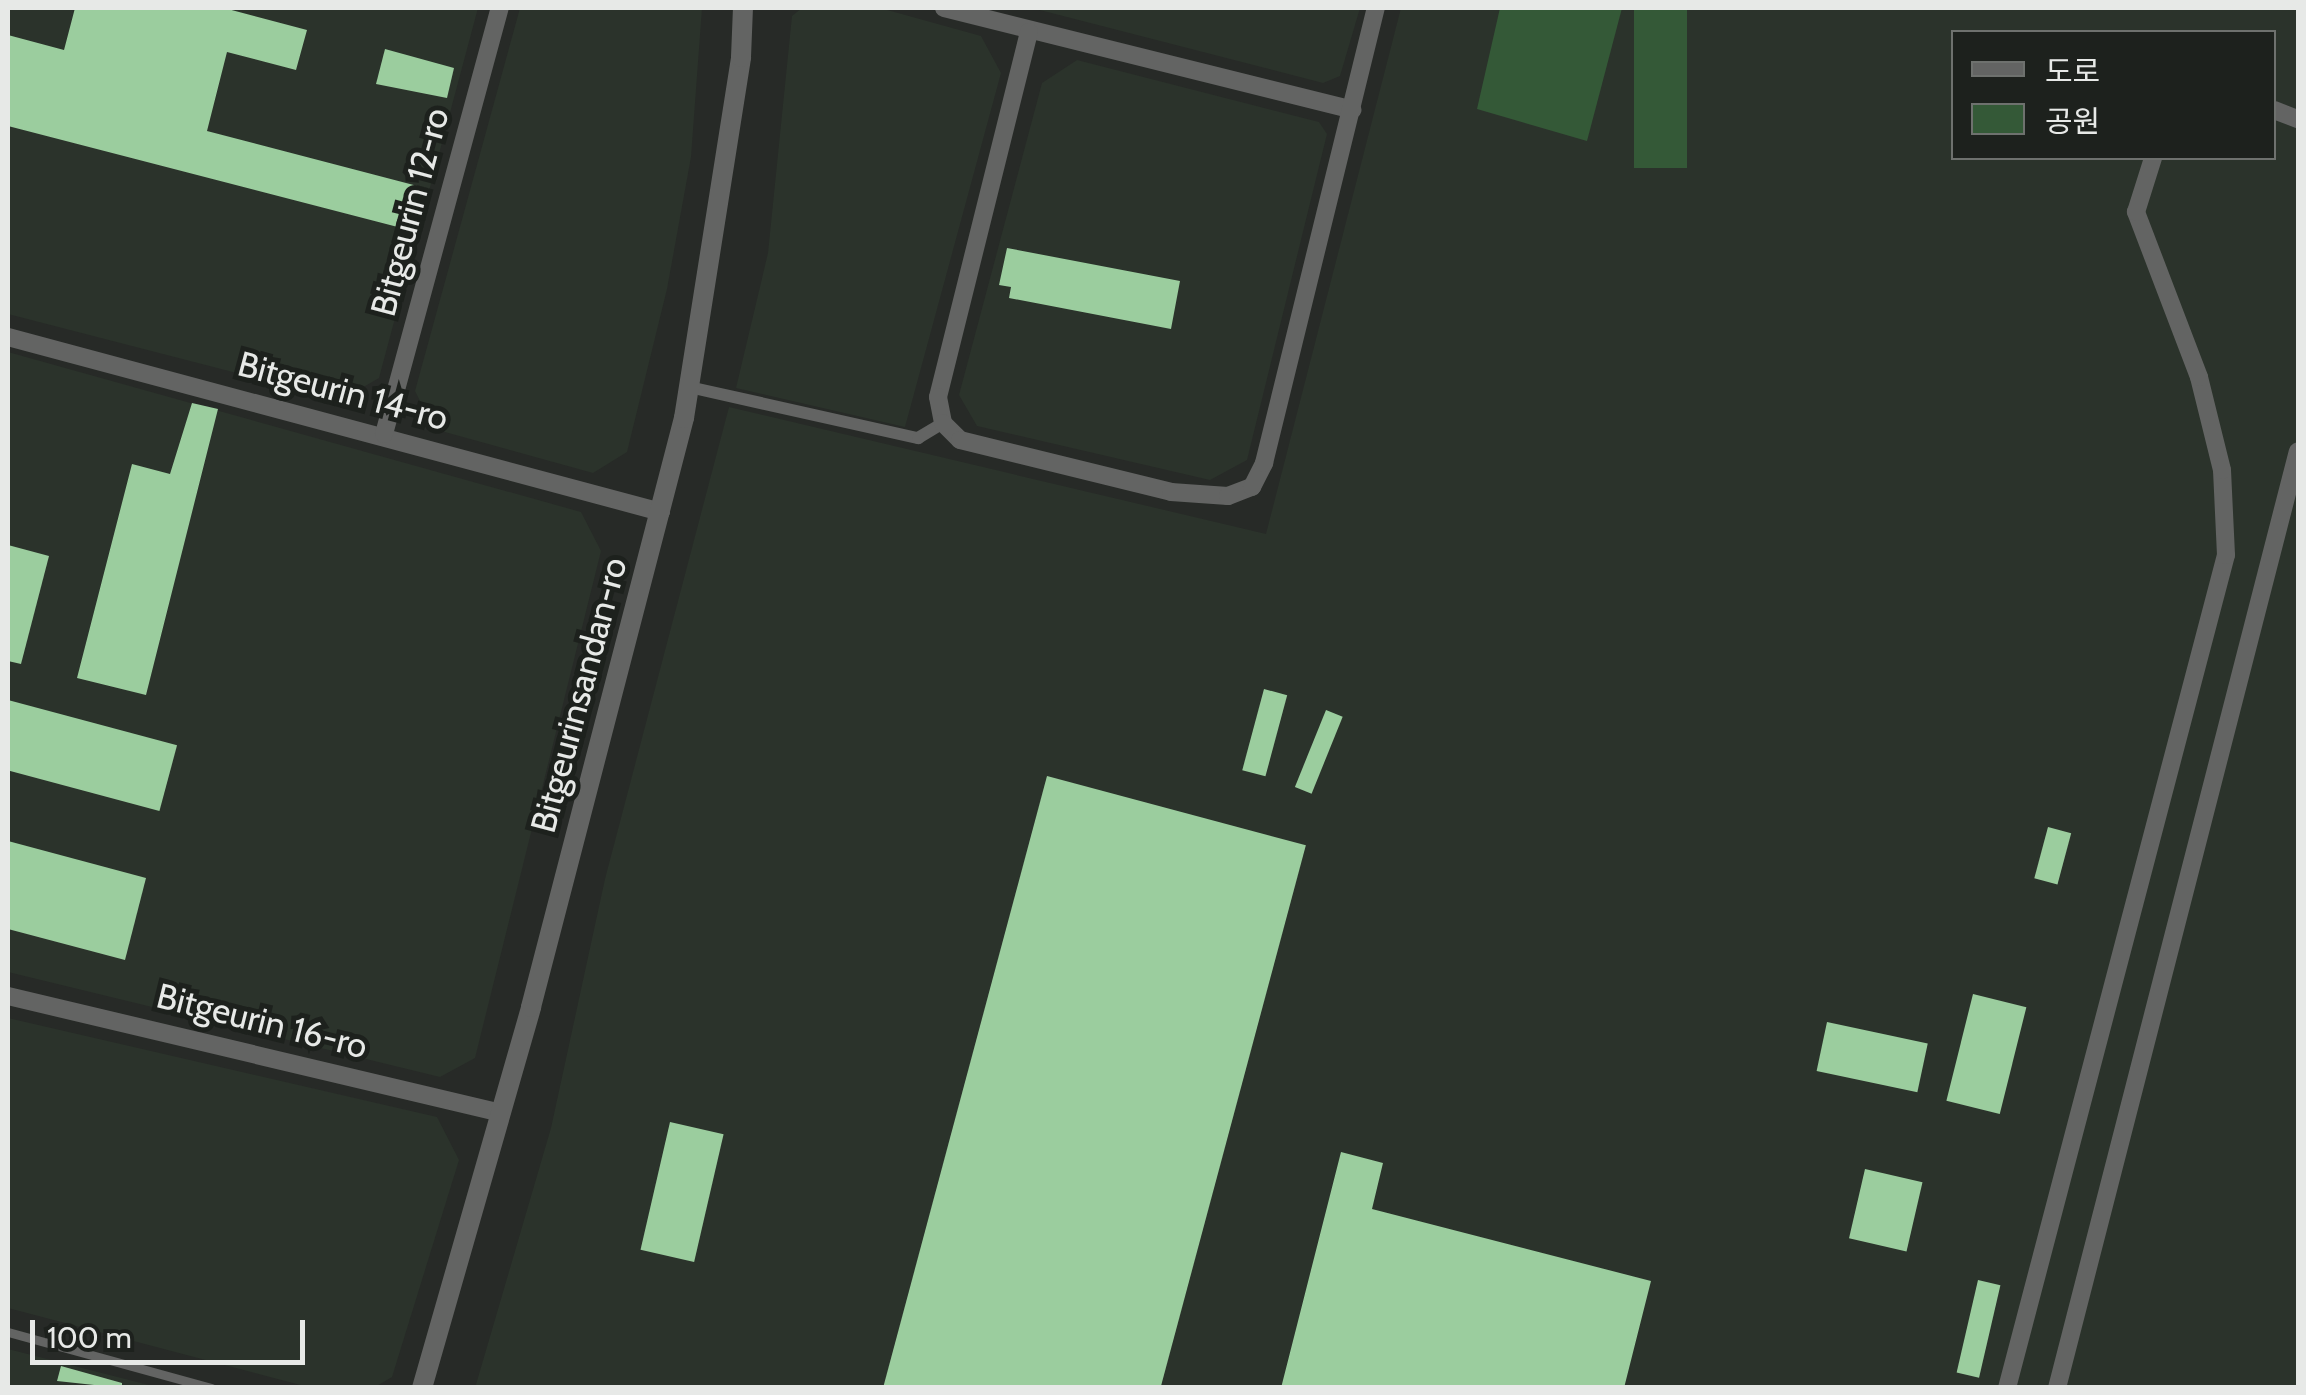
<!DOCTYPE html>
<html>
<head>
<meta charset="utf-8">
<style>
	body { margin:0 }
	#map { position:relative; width:2306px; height:1395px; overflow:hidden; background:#272a27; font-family:Cabin,"Noto Sans KR",sans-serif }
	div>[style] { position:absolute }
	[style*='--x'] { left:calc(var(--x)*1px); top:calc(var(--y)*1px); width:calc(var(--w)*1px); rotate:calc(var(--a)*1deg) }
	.built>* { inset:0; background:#2b332b }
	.green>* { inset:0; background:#345937; transform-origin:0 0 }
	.building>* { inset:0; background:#9bcd9e; transform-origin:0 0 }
	.service>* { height:9px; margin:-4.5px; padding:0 4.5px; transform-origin:4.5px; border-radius:4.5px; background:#636463 }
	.pedestrian>* { height:12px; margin:-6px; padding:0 6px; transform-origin:6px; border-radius:6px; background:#636463 }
	.minor>* { height:18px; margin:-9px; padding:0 9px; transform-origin:9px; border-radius:9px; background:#636463 }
	.tertiary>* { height:20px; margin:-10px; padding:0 10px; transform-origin:10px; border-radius:10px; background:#636463 }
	span { translate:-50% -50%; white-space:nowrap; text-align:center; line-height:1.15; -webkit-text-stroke:10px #1d211d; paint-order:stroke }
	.street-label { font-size:35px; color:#e7e9e7 }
	.frame { position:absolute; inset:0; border:10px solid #e7e9e7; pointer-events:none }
	.legend { position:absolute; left:1951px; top:30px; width:325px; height:130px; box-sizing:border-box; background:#1d211d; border:2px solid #6e716e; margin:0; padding:12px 18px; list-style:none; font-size:30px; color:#e7e9e7 }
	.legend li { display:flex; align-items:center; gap:20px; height:50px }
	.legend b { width:50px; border:2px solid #6e716e }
	.scale { position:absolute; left:30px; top:1320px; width:275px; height:45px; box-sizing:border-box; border:5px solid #e7e9e7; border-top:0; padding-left:12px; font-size:30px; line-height:35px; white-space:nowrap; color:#e7e9e7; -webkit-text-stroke:8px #1d211d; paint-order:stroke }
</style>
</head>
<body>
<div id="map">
	<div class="built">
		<div style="clip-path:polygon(8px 8px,478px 8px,379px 378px,341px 400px,8px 314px)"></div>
		<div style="clip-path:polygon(520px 8px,702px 8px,691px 157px,667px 289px,627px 452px,593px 473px,434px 429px,415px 391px)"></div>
		<div style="clip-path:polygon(802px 8px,880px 8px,981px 36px,1001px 73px,905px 427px,736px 388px,768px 253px,792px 16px)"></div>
		<div style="clip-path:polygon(1032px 8px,1360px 8px,1340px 76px,1323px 83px)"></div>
		<div style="clip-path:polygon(evenodd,1401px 8px,2298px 8px,2298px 1387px,475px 1388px,551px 1128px,605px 879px,729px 407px,1266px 534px,1401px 8px,1954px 32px,2274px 32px,2274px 158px,1954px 158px,1954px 32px)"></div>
		<div style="clip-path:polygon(1077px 60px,1319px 122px,1327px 134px,1247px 460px,1210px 480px,977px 426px,959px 395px,1042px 83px)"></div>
		<div style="clip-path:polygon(8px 352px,581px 512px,601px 551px,475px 1058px,440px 1077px,8px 972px)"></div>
		<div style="clip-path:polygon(8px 1018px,437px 1117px,459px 1160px,392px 1377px,375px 1387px,308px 1387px,8px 1308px)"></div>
		<div style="clip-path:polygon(8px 1349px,137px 1382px,157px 1387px,8px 1387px)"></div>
	</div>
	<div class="green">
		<div style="clip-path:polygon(1500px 8px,1622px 8px,1587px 141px,1477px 109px)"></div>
		<div style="left:1634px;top:8px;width:53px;height:160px"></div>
	</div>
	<div class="building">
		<div style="clip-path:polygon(75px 8px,224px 8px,307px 30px,296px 70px,227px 52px,207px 131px,429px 189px,417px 232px,8px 126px,8px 35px,64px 50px)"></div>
		<div style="clip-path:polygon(385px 49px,454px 68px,447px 98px,376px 84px)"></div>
		<div style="clip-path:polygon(1007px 248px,1180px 281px,1171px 329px,1009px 298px,1011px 287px,999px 285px)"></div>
		<div style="clip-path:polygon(192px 403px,218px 409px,146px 695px,77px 678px,132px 464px,170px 474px)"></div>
		<div style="clip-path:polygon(8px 545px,49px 556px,21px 664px,8px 661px)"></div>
		<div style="left:1264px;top:689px;width:24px;height:84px;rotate:15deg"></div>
		<div style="left:8px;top:700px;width:175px;height:68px;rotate:15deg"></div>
		<div style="left:1326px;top:710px;width:18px;height:83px;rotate:22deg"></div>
		<div style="left:1047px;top:776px;width:268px;height:631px;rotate:15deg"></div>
		<div style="left:2048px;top:827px;width:24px;height:53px;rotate:15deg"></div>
		<div style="clip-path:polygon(8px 841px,146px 878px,125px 960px,8px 929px)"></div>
		<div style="left:1973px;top:994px;width:55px;height:110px;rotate:14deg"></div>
		<div style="left:1827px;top:1022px;width:103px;height:50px;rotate:12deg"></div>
		<div style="left:670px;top:1122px;width:55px;height:131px;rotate:13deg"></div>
		<div style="clip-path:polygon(1341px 1152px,1383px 1163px,1372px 1209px,1651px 1281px,1624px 1388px,1281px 1388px)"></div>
		<div style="left:1865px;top:1169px;width:59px;height:71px;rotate:13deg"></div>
		<div style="left:1978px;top:1280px;width:23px;height:95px;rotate:13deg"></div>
		<div style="clip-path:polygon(61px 1366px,122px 1383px,122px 1388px,57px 1381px)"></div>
	</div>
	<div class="service">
		<div style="--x:8;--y:1332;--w:211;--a:15.4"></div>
	</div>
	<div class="pedestrian">
		<div style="--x:689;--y:387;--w:235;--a:12.6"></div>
		<div style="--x:918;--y:438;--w:29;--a:-31"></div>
	</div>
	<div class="minor">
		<div style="--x:944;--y:8;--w:421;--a:14"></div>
		<div style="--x:1029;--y:32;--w:376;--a:104"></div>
		<div style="--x:938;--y:397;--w:26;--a:79"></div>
		<div style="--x:943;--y:423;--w:24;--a:45"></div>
		<div style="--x:960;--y:440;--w:217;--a:13.8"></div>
		<div style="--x:1171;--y:492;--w:57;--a:4"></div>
		<div style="--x:1228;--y:496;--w:26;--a:-21"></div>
		<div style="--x:1252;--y:487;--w:27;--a:-63"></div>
		<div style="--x:1264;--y:463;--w:469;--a:-76.2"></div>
		<div style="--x:2274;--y:110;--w:26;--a:21"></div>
		<div style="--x:8;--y:337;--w:676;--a:15"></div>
		<div style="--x:384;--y:434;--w:442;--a:-74.8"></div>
		<div style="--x:8;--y:996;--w:507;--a:13.35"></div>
		<div style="--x:2007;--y:1388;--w:861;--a:-75.27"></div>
		<div style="--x:2226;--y:555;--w:85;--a:-92.7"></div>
		<div style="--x:2222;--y:470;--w:96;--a:-103.9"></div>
		<div style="--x:2199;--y:377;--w:177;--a:-110.9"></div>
		<div style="--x:2136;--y:212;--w:57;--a:-72.5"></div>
		<div style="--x:2057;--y:1388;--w:967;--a:-75.58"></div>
	</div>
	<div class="tertiary">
		<div style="--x:422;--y:1388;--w:396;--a:-74"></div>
		<div style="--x:531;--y:1007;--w:609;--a:-75.44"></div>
		<div style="--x:684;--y:418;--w:365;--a:-81"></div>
		<div style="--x:741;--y:57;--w:49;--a:-87.7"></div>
	</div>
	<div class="street-label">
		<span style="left:410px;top:212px;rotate:-75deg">Bitgeurin 12-ro</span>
		<span style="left:343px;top:391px;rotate:15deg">Bitgeurin 14-ro</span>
		<span style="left:579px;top:695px;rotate:-75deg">Bitgeurinsandan-ro</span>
		<span style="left:262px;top:1021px;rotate:14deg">Bitgeurin 16-ro</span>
	</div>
	<div class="frame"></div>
	<ul class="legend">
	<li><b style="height:12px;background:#636463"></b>도로</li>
	<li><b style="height:28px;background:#345937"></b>공원</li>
	</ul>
	<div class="scale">100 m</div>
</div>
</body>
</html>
